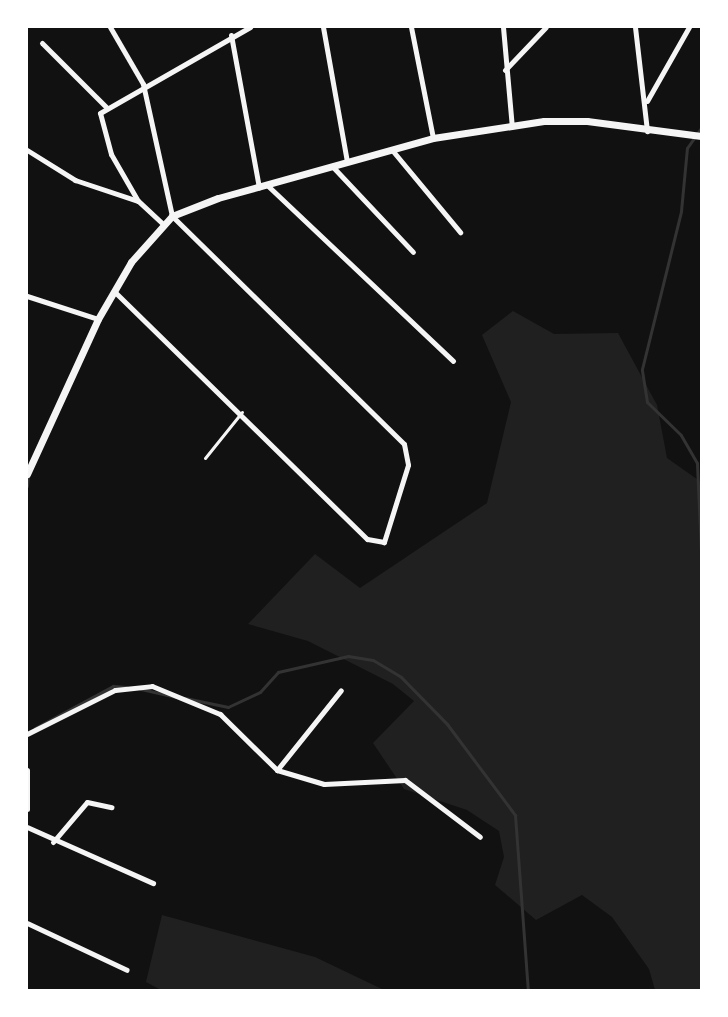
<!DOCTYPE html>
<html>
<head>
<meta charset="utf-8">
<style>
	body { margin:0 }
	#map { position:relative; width:728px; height:1017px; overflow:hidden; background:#111; font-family:"Roboto Condensed",sans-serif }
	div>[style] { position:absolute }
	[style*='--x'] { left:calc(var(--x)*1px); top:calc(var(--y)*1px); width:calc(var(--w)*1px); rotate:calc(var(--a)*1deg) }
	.green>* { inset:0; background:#202020 }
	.stream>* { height:3px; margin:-1.5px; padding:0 1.5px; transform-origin:1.5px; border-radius:1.5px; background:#333 }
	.service>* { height:3px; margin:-1.5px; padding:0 1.5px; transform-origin:1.5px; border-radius:1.5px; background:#f5f5f5 }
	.minor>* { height:5px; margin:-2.5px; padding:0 2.5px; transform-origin:2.5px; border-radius:2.5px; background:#f5f5f5 }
	.tertiary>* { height:7px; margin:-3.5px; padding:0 3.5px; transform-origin:3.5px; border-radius:3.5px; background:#f5f5f5 }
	span { translate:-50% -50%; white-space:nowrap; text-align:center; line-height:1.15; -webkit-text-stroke:6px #fff; paint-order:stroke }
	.frame { position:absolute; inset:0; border:28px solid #fff; pointer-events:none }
</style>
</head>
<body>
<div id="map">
	<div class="green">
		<div style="clip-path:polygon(513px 311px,554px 334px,618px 333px,657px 405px,667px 458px,701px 482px,701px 990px,655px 990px,649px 969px,612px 917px,582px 895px,536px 920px,495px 885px,504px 857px,499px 831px,467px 810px,404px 789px,373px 743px,414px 701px,393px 684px,308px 641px,248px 624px,315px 554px,360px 588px,487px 503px,511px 402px,482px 335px)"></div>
		<div style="clip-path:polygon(162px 915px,315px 957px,384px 990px,161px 990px,146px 982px)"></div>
	</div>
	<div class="stream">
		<div style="--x:27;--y:486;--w:11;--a:-85"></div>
		<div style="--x:701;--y:552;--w:89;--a:-92.6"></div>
		<div style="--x:697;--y:463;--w:32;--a:-120"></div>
		<div style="--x:681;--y:435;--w:47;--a:-135.9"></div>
		<div style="--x:647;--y:402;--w:33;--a:-99"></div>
		<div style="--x:642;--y:369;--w:163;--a:-76.1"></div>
		<div style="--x:681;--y:211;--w:63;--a:-84.6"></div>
		<div style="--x:687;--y:148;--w:24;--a:-55"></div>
		<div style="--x:141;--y:689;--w:35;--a:13"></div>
		<div style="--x:185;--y:698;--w:44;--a:11.8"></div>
		<div style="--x:228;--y:707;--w:35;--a:-25"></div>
		<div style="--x:260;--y:692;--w:27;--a:-48"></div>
		<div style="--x:278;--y:672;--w:72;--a:-12.9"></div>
		<div style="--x:348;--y:656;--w:25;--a:9"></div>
		<div style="--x:373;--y:660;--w:33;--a:31"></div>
		<div style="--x:401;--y:677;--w:66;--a:45.6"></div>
		<div style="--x:447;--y:724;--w:114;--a:53.2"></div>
		<div style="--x:515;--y:815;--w:175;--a:85.8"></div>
		<div style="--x:35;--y:728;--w:89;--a:-28.3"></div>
		<div style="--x:113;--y:686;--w:13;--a:4"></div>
	</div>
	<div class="service">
		<div style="--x:205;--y:458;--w:59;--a:-51.2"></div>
	</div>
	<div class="minor">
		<div style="--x:110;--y:27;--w:66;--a:59.9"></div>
		<div style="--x:143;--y:84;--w:135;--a:77.6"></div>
		<div style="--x:172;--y:216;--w:325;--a:44.5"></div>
		<div style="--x:404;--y:444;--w:21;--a:79"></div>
		<div style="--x:408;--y:465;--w:81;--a:107.3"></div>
		<div style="--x:384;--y:542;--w:17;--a:-170"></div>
		<div style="--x:367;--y:539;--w:354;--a:-135.6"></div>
		<div style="--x:323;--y:27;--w:137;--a:79.9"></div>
		<div style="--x:411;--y:27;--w:113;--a:78.8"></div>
		<div style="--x:503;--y:27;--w:100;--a:84.9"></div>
		<div style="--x:635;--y:27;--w:105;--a:83.4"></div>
		<div style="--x:231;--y:35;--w:155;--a:79.6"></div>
		<div style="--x:42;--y:43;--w:91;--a:45"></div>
		<div style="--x:505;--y:70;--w:59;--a:-46.4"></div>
		<div style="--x:647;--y:101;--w:85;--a:-60.4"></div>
		<div style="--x:27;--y:150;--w:57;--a:32"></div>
		<div style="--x:75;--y:180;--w:66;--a:18.4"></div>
		<div style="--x:392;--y:150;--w:107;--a:50.3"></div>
		<div style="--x:332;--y:166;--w:118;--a:46.7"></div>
		<div style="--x:267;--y:185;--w:256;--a:43.4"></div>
		<div style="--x:163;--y:224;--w:34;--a:-137"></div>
		<div style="--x:138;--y:201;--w:54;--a:-119.9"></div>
		<div style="--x:111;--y:154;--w:42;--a:-105"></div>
		<div style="--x:100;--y:113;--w:173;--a:-29.8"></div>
		<div style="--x:27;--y:296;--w:75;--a:17.9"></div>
		<div style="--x:27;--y:734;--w:98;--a:-26.6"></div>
		<div style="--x:115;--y:690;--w:37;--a:-6"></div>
		<div style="--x:152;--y:686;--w:74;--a:22.4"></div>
		<div style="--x:220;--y:714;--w:80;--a:44.5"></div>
		<div style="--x:277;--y:770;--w:49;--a:16.6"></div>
		<div style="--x:324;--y:784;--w:81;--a:-2.8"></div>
		<div style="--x:405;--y:780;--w:94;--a:37.2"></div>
		<div style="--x:27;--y:770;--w:39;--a:90"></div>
		<div style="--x:277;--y:770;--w:102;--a:-51.3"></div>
		<div style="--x:27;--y:827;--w:138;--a:24"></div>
		<div style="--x:53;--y:842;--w:52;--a:-49.6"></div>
		<div style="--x:87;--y:802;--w:25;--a:12"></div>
		<div style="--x:27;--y:923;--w:110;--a:25.2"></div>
	</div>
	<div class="tertiary">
		<div style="--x:27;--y:474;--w:170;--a:-65.4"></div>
		<div style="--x:98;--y:319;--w:66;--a:-59.9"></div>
		<div style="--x:131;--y:262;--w:62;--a:-48.3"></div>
		<div style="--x:172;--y:216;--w:49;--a:-21.4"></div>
		<div style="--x:218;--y:198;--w:223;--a:-15.6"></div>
		<div style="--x:433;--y:138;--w:112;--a:-8.7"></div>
		<div style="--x:544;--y:121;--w:43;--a:0"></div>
		<div style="--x:587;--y:121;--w:115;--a:7.5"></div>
	</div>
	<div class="frame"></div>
</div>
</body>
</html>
